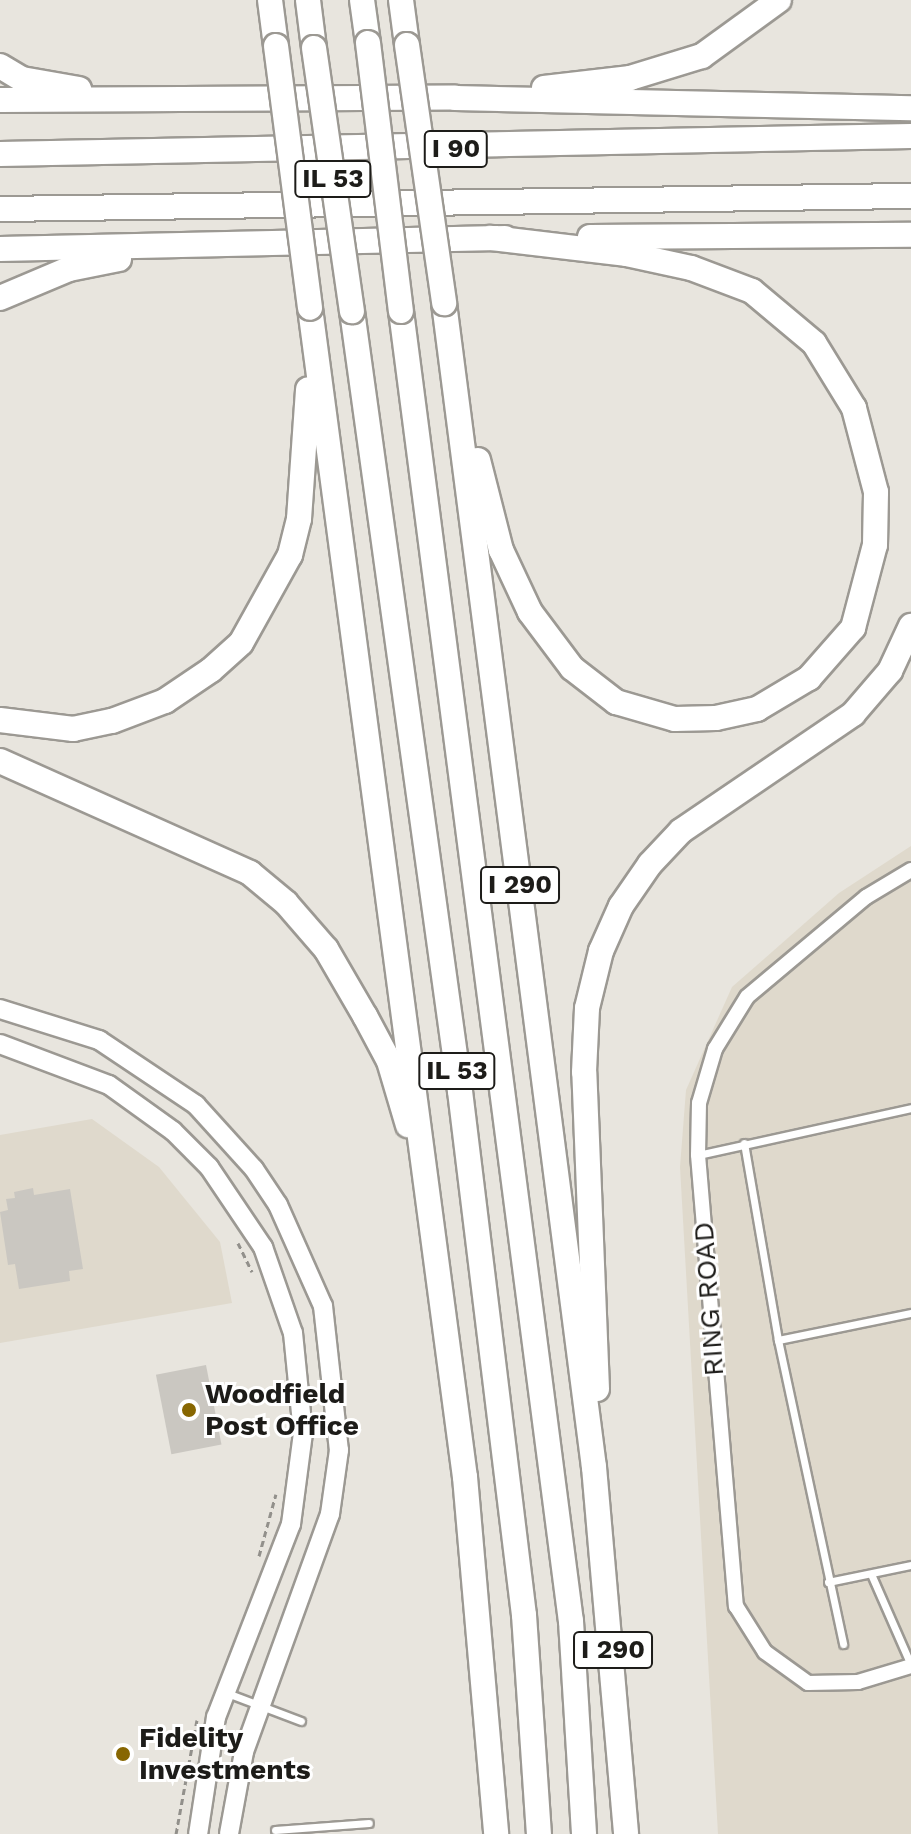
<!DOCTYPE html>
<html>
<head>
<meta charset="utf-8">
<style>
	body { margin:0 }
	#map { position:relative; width:911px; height:1834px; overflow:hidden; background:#e8e5de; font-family:"Work Sans",sans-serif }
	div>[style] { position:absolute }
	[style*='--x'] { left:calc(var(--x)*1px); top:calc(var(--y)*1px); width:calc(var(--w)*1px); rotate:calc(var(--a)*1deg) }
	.built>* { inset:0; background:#dfd9cc }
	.building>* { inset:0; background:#cac7c1; transform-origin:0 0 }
	.path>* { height:3px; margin-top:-1.5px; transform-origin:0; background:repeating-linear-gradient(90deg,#92908b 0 6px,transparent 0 10px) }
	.roads { filter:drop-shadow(2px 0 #9c9993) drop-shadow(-2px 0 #9c9993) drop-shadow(0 2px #9c9993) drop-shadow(0 -2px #9c9993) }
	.lane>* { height:7px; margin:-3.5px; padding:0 3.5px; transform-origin:3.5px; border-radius:3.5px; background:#fff }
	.street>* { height:14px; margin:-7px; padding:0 7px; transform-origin:7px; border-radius:7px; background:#fff }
	.secondary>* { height:18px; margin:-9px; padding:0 9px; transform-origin:9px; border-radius:9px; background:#fff }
	.highway>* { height:24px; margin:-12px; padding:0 12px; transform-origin:12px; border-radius:12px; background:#fff }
	.bridges { filter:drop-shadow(2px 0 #9c9993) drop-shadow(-2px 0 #9c9993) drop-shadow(0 2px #9c9993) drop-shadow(0 -2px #9c9993) }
	.highway-bridge>* { height:24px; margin:-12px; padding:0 12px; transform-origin:12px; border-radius:12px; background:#fff }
	.dots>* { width:22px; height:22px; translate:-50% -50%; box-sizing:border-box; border:4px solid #fff; border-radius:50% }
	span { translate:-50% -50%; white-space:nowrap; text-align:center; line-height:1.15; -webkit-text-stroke:6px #fff; paint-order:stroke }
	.shield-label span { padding:2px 6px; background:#fff; border:2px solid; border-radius:6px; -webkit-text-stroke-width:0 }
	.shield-label { font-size:26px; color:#1d1c19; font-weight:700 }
	.street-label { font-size:28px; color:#1d1c19 }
	.poi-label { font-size:28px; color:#1d1c19; font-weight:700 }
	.left { translate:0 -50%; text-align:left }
</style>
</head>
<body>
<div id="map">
	<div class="built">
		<div style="clip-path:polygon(911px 846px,911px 1834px,718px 1834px,680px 1167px,686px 1090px,732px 987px,839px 893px)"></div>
		<div style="clip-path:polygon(92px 1119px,159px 1167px,220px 1242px,232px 1303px,0 1343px,0 1135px)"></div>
	</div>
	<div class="building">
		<div style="clip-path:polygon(33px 1188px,34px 1195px,70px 1189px,83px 1269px,69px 1271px,70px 1281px,19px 1289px,15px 1264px,8px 1265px,0 1212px,8px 1210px,6px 1199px,15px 1198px,14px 1192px)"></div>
		<div style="left:206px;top:1365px;width:81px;height:51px;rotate:79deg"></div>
	</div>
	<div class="path">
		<div style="--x:238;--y:1243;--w:32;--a:64"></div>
		<div style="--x:259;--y:1556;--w:64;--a:-74.7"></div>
		<div style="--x:176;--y:1834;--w:116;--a:-79.6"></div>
	</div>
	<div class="roads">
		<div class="lane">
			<div style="--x:744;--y:1143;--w:200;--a:80.2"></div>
			<div style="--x:778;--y:1340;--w:311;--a:77.9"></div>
			<div style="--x:698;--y:1155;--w:218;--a:-12.4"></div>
			<div style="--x:778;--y:1340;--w:136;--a:-11.5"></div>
			<div style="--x:871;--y:1574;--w:99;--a:66.3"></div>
			<div style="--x:828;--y:1582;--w:85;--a:-11.6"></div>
			<div style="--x:227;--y:1693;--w:79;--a:20.7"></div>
			<div style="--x:275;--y:1830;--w:94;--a:-4.3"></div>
		</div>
		<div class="street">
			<div style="--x:911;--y:870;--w:52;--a:149"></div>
			<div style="--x:866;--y:897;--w:155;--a:140"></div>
			<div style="--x:747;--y:997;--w:61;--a:121.6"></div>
			<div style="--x:715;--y:1049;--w:56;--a:106.5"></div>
			<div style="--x:699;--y:1103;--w:52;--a:91.1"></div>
			<div style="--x:698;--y:1155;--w:453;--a:85.2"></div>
			<div style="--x:736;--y:1606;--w:54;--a:57.8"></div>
			<div style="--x:765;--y:1652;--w:53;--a:35.8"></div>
			<div style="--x:808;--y:1683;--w:50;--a:-1.1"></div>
			<div style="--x:858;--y:1682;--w:55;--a:-16.8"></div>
		</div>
		<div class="secondary">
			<div style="--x:0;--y:1009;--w:104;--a:17.4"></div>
			<div style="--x:99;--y:1040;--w:117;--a:33.8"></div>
			<div style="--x:196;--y:1105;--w:86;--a:47.8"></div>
			<div style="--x:254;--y:1169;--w:43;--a:56.3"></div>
			<div style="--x:278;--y:1205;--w:111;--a:66"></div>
			<div style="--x:323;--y:1306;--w:145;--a:83.7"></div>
			<div style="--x:339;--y:1450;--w:65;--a:98"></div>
			<div style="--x:330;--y:1514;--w:253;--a:109.9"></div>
			<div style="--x:244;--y:1752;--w:83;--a:100.4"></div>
			<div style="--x:0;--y:1044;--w:116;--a:20.6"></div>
			<div style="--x:109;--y:1085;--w:79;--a:35.7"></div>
			<div style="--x:173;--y:1131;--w:51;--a:45"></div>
			<div style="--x:209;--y:1167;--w:97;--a:56"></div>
			<div style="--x:263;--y:1247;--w:91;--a:70.8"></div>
			<div style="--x:293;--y:1333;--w:100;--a:84.3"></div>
			<div style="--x:303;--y:1433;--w:92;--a:97.5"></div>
			<div style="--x:291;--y:1524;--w:207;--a:111.2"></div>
			<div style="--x:216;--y:1717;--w:118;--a:98.7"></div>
		</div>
		<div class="highway">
			<div style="--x:270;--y:0;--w:46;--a:82.6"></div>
			<div style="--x:308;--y:0;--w:48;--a:82.9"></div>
			<div style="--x:362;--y:0;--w:43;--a:82.1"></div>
			<div style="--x:401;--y:0;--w:45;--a:82.4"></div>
			<div style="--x:0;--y:66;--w:26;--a:31"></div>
			<div style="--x:22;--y:79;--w:58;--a:10"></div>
			<div style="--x:544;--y:88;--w:87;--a:-6.6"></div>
			<div style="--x:630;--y:78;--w:75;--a:-17"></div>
			<div style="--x:702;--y:56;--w:95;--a:-36"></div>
			<div style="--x:0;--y:100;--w:455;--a:-0.3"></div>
			<div style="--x:455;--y:98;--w:456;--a:1.3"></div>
			<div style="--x:0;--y:154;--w:911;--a:-1.13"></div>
			<div style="--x:0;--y:209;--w:911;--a:-0.82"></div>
			<div style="--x:590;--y:237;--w:321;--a:-0.4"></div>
			<div style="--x:0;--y:249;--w:505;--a:-1.25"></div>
			<div style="--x:0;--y:298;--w:75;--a:-22.8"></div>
			<div style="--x:69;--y:269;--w:51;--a:-11.3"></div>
			<div style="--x:444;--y:303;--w:1174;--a:82.66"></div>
			<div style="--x:594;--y:1467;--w:368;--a:85"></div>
			<div style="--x:310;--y:308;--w:1179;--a:82.45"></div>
			<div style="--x:465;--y:1477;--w:358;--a:85"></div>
			<div style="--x:352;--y:311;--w:787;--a:82.12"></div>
			<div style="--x:460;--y:1091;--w:528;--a:83.04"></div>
			<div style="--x:524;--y:1615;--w:220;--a:86.1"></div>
			<div style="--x:401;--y:311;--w:1321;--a:82.61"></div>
			<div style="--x:571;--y:1621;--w:213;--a:86.5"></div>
			<div style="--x:478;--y:460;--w:93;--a:75.7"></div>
			<div style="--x:501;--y:550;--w:68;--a:64.9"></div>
			<div style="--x:530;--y:612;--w:70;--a:53.1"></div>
			<div style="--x:572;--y:668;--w:56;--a:37.7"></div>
			<div style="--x:616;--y:702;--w:61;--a:16.1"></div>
			<div style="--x:675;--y:719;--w:41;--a:-1.4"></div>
			<div style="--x:716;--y:718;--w:42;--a:-12.4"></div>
			<div style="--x:757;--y:709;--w:61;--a:-30.8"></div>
			<div style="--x:809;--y:678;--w:67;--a:-48.7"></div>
			<div style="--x:853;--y:628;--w:86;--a:-75.2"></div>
			<div style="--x:875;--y:545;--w:53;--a:-88.9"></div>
			<div style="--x:876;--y:492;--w:87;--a:-104.7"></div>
			<div style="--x:854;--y:408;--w:76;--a:-121.6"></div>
			<div style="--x:814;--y:343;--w:81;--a:-140"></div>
			<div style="--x:752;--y:291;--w:65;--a:-159.3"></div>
			<div style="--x:691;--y:268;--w:66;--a:-167.8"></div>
			<div style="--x:626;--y:254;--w:136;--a:-173.2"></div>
			<div style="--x:0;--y:720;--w:74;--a:7"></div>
			<div style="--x:73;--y:729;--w:40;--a:-12"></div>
			<div style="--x:112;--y:721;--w:57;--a:-20.7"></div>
			<div style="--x:165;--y:701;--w:55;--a:-34"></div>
			<div style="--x:211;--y:670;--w:40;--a:-42"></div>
			<div style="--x:241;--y:643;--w:101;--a:-60.9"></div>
			<div style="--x:290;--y:555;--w:37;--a:-76"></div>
			<div style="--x:299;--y:519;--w:130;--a:-86"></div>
			<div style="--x:0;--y:761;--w:274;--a:24.1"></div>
			<div style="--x:250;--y:873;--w:47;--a:39.8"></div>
			<div style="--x:286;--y:903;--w:61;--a:49"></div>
			<div style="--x:326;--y:949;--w:78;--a:59.8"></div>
			<div style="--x:365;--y:1016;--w:51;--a:61.9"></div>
			<div style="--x:389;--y:1061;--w:67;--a:73.5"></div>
			<div style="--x:597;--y:1389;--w:317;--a:-92.3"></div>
			<div style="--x:584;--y:1072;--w:64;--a:-87.3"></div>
			<div style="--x:587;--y:1008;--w:59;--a:-76.2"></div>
			<div style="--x:601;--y:951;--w:49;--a:-66"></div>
			<div style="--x:621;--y:906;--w:51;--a:-55.4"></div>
			<div style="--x:650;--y:864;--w:45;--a:-46.8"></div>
			<div style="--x:681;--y:831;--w:208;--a:-34.2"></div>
			<div style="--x:853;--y:714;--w:57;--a:-49.3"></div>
			<div style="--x:890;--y:671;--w:50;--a:-65"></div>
		</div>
	</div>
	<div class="bridges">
		<div class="highway-bridge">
			<div style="--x:368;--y:43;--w:270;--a:83"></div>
			<div style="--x:407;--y:45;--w:261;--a:81.8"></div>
			<div style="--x:276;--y:46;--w:264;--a:82.6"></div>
			<div style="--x:314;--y:48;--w:266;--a:81.8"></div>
		</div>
	</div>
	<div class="dots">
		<div style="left:189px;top:1410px;background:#876601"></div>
		<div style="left:123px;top:1754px;background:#876601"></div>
	</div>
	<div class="shield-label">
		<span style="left:456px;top:149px">I 90</span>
		<span style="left:333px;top:179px">IL 53</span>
		<span style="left:520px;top:885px">I 290</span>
		<span style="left:457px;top:1071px">IL 53</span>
		<span style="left:613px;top:1650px">I 290</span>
	</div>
	<div class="street-label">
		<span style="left:709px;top:1299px;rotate:-94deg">RING ROAD</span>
	</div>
	<div class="poi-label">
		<span class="left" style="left:205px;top:1410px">Woodfield<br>Post Office</span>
		<span class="left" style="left:139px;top:1754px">Fidelity<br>Investments</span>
	</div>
</div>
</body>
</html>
